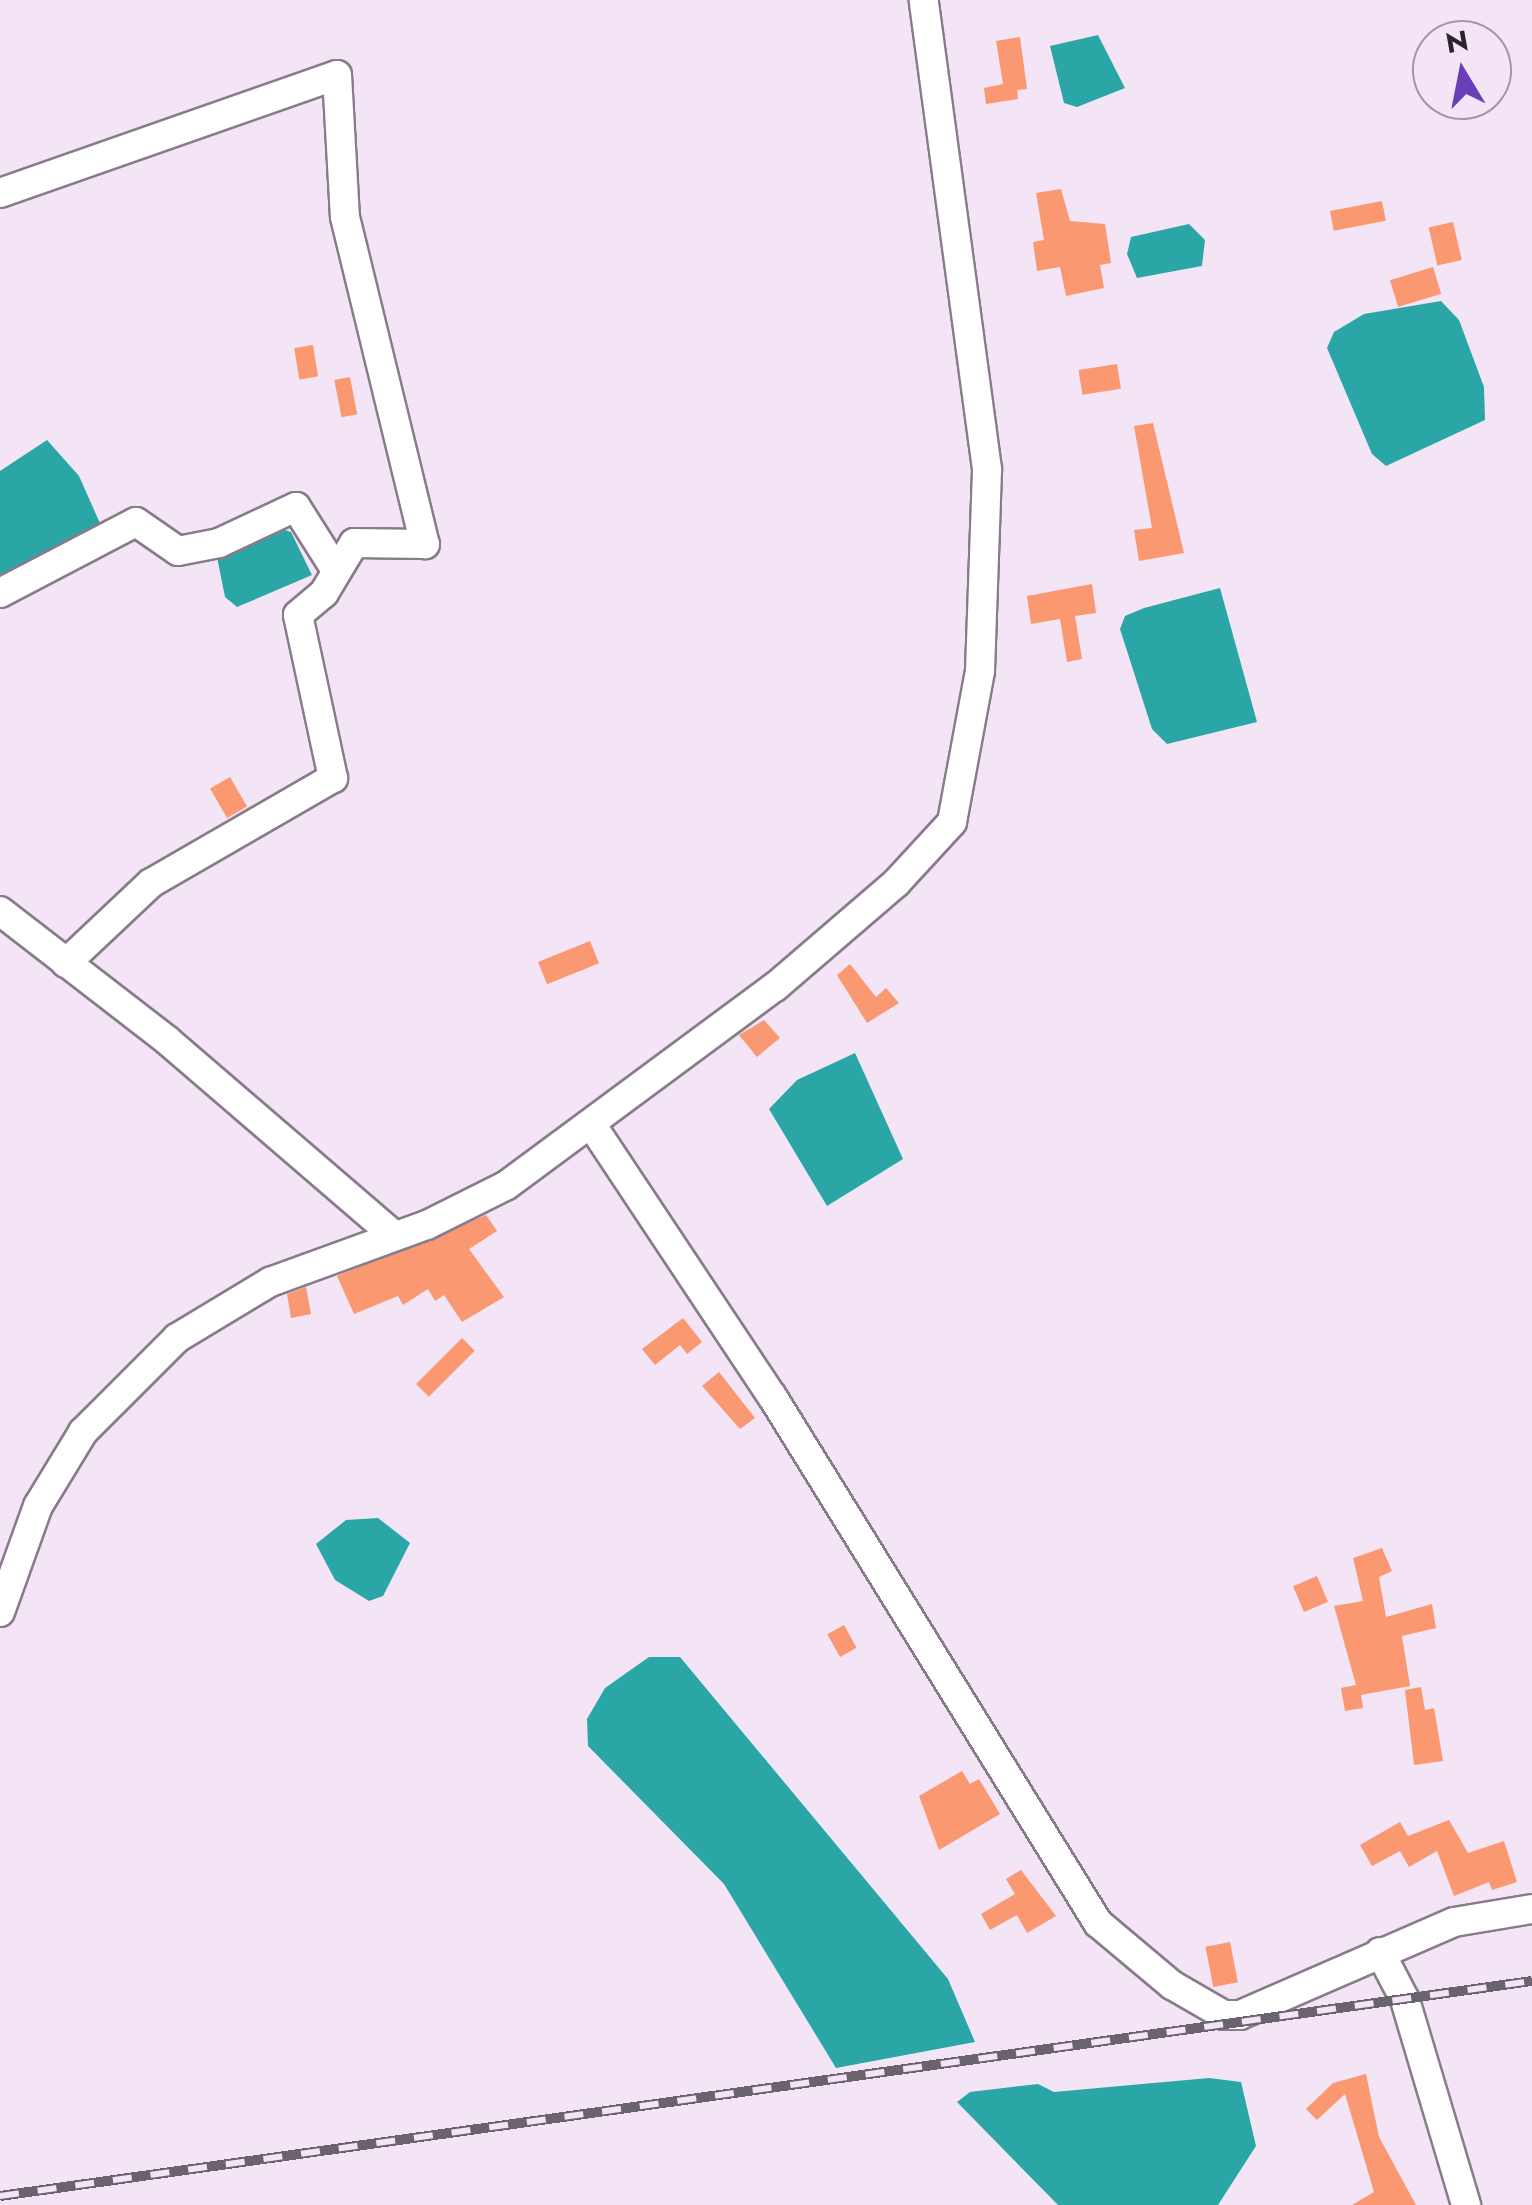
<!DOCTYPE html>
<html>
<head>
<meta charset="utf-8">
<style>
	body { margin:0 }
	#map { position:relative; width:1532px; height:2205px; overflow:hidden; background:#f3e5f6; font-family:Jost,sans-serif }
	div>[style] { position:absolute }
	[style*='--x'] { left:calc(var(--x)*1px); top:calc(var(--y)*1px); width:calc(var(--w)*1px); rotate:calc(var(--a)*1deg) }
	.water>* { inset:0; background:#2ba6a7 }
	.building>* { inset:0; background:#f99871; transform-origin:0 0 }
	.roads { filter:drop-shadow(2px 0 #887c8b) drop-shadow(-2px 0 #887c8b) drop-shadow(0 2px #887c8b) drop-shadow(0 -2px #887c8b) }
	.minor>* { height:28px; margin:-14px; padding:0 14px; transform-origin:14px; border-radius:14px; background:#fff }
	.rail>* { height:10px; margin-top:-5px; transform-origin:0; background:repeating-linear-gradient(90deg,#f3e5f6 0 19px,#6a626c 0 38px); box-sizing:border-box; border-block:2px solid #6a626c }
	span { translate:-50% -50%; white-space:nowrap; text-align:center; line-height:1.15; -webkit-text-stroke:8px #f3e5f6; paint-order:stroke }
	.north { position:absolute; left:1412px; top:20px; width:100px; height:100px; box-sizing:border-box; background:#f3e5f6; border:2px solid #a297a4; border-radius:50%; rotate:350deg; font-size:28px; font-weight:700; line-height:40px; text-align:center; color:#29232a }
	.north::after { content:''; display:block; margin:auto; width:35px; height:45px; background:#6a3eb6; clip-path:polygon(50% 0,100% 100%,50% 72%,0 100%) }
</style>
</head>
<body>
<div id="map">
	<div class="water">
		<div style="clip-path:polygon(1098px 35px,1125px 88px,1077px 107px,1064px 103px,1050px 46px)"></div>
		<div style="clip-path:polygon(1189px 224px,1205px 240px,1202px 266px,1137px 278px,1127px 254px,1131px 237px)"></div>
		<div style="clip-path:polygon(1441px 301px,1459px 320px,1484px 387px,1485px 420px,1386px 466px,1372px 454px,1327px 348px,1334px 332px,1364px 314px)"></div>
		<div style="clip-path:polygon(47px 440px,79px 476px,103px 530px,0 587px,0 471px)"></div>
		<div style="clip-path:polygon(282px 529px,291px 532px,312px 575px,237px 607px,225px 597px,217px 557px)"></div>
		<div style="clip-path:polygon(1220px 588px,1257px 722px,1167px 744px,1152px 729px,1120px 629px,1125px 616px,1144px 608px)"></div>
		<div style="clip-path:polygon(855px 1053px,903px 1159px,827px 1206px,769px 1109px,797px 1080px)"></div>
		<div style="clip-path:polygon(378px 1518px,410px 1543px,383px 1596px,369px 1601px,335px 1580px,316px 1544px,346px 1520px)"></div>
		<div style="clip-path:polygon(649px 1657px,680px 1657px,948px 1979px,975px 2042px,836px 2068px,724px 1884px,588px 1746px,587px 1719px,605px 1688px)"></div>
		<div style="clip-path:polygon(1209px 2078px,1241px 2082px,1256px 2146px,1218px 2205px,1058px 2205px,957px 2102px,970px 2092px,1038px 2084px,1054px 2092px)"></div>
	</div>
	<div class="building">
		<div style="clip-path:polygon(1020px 37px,1027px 89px,1017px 90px,1018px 99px,986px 104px,984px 88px,1003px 84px,996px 41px)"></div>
		<div style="clip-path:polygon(1061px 189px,1070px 221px,1105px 224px,1111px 263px,1100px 265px,1104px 288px,1066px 296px,1060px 267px,1037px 271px,1033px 242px,1044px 240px,1036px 193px)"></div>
		<div style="left:1382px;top:201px;width:20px;height:53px;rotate:79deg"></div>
		<div style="left:1453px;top:222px;width:39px;height:25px;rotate:77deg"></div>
		<div style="left:1433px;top:267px;width:28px;height:45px;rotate:73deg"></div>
		<div style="left:313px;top:345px;width:32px;height:19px;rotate:81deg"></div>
		<div style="left:1117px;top:364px;width:25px;height:39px;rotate:81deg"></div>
		<div style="left:350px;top:377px;width:38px;height:16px;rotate:79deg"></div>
		<div style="clip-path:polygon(1153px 423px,1184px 553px,1139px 561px,1134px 530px,1152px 528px,1134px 426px)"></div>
		<div style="clip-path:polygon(1092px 584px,1096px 613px,1075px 616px,1082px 659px,1067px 662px,1060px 619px,1031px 624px,1027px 596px)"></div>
		<div style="left:230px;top:777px;width:34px;height:23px;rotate:60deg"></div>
		<div style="left:590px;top:941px;width:24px;height:56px;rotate:68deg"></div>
		<div style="clip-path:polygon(850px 964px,876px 997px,886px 988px,899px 1003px,867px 1023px,837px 975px)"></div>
		<div style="clip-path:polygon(764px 1020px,780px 1038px,757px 1057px,739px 1035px)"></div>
		<div style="clip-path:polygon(486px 1215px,497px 1231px,469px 1249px,504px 1297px,462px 1322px,444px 1295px,435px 1301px,428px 1289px,403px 1305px,398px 1296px,354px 1314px,337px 1276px)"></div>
		<div style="clip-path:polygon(306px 1287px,311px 1314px,291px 1318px,287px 1294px)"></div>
		<div style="clip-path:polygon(683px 1318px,702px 1342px,687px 1354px,680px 1345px,655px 1365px,642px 1349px)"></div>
		<div style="left:462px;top:1338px;width:18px;height:65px;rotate:45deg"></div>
		<div style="clip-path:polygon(719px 1372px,755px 1418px,740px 1429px,702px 1386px)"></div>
		<div style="clip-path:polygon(1382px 1548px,1392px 1571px,1379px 1577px,1386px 1617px,1432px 1604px,1436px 1628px,1402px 1636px,1410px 1686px,1361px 1695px,1363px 1708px,1345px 1711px,1341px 1688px,1356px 1685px,1334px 1606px,1363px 1601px,1353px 1558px)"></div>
		<div style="left:1317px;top:1576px;width:28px;height:26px;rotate:67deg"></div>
		<div style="left:844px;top:1625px;width:26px;height:19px;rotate:61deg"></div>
		<div style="clip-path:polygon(1421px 1687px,1425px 1710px,1434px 1708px,1443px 1761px,1414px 1765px,1405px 1690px)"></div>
		<div style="clip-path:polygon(962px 1771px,970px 1784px,979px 1779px,1000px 1814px,939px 1850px,919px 1796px)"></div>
		<div style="clip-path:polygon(1449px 1820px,1468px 1853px,1504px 1841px,1517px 1882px,1492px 1890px,1489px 1882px,1454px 1896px,1437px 1851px,1409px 1867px,1400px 1851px,1372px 1866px,1360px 1845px,1400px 1822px,1408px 1836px)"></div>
		<div style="clip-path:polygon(1021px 1870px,1056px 1916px,1027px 1933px,1017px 1915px,990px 1930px,981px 1914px,1015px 1894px,1006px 1879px)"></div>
		<div style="left:1230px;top:1942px;width:41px;height:25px;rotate:79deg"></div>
		<div style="clip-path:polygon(1366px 2074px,1379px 2137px,1416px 2205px,1352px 2205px,1374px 2192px,1345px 2094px,1317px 2120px,1306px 2109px,1333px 2083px)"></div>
	</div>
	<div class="roads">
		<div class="minor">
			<div style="--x:0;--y:193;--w:357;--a:-19.3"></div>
			<div style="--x:337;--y:75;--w:142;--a:86.8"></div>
			<div style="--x:345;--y:217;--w:337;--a:76.3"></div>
			<div style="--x:425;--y:544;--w:71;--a:-179.2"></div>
			<div style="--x:354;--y:543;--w:58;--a:121"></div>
			<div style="--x:324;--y:593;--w:34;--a:140"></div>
			<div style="--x:298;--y:615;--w:167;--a:77.9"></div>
			<div style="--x:333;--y:778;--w:210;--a:150"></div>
			<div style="--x:151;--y:883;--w:117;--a:136.7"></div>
			<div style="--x:0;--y:593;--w:153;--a:-27.6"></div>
			<div style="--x:136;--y:522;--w:51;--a:34.6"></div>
			<div style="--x:178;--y:551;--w:42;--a:-11"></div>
			<div style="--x:219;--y:543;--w:85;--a:-25.1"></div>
			<div style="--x:296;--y:507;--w:71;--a:57.7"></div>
			<div style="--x:0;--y:911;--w:212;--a:37.7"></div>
			<div style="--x:168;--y:1041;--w:299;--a:40.7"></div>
			<div style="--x:593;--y:1127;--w:323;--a:56.4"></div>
			<div style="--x:772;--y:1396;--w:620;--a:58.26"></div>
			<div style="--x:1098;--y:1923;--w:97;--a:40"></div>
			<div style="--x:1172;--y:1985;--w:60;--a:30"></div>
			<div style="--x:1224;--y:2015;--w:16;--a:0"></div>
			<div style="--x:1240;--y:2015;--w:233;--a:-23.5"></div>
			<div style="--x:1454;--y:1922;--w:79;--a:-9.5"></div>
			<div style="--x:0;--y:1612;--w:113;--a:-70.3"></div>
			<div style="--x:38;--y:1506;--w:87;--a:-58.7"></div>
			<div style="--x:83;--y:1432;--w:133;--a:-45"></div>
			<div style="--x:177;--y:1338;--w:109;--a:-31.1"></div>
			<div style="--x:270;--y:1282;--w:167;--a:-20"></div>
			<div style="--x:427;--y:1225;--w:89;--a:-26.6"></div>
			<div style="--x:507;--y:1185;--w:333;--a:-36.5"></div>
			<div style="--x:775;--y:987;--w:160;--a:-40.7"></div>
			<div style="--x:896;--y:883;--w:83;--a:-47.4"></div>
			<div style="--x:952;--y:822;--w:154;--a:-79.5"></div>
			<div style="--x:980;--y:671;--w:202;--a:-88"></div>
			<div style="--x:987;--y:469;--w:473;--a:-97.7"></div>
			<div style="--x:1380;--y:1952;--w:54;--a:62.5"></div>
			<div style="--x:1405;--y:2000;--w:214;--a:73.4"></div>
		</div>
	</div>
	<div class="rail">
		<div style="--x:0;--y:2196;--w:1547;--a:-7.99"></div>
	</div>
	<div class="north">N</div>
</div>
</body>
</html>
